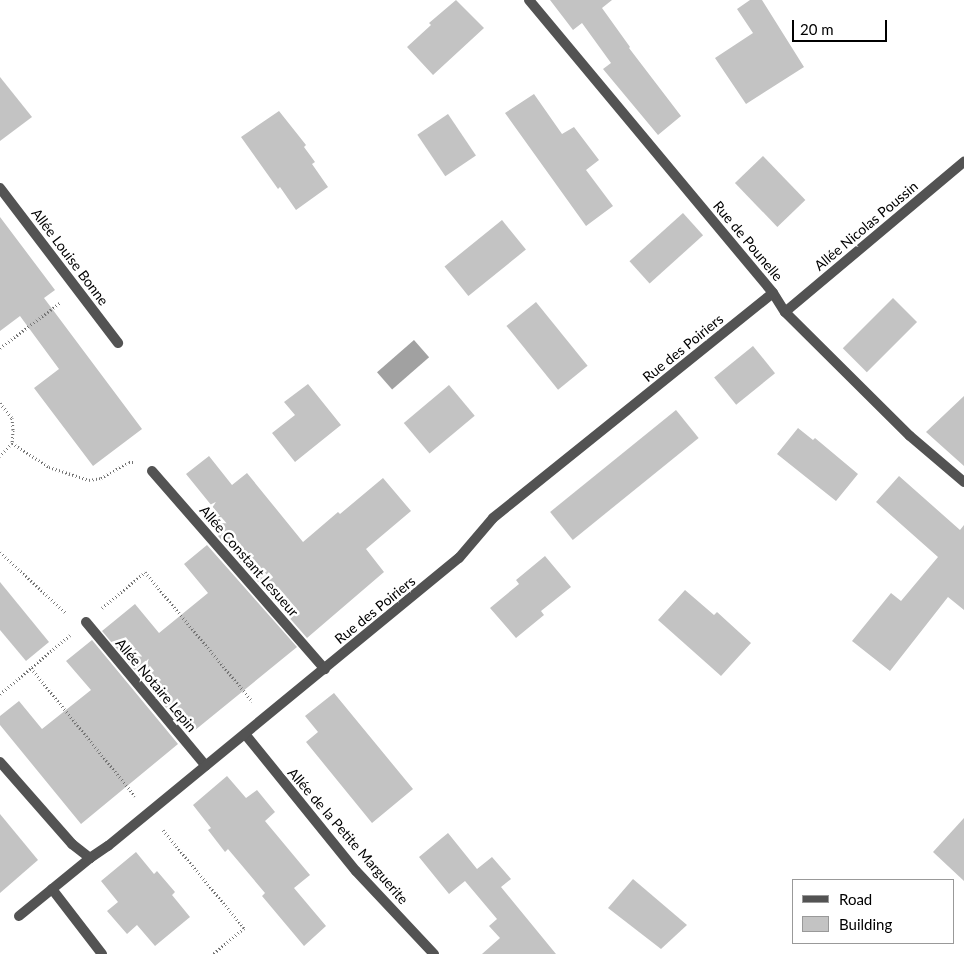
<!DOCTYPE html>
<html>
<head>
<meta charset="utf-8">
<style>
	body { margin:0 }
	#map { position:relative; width:964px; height:954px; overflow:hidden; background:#fff; font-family:Lato,sans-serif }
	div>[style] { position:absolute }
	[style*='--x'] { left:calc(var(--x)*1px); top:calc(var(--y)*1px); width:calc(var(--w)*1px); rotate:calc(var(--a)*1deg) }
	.water>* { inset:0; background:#a1a1a1; transform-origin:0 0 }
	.building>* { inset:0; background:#c3c3c3; transform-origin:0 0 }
	.path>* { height:3px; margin-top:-1.5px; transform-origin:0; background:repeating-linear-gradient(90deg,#757575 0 1px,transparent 0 3.5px) }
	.minor>* { height:10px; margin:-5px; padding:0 5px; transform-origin:5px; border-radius:5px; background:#535353 }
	span { translate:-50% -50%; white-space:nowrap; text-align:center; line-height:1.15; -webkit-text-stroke:5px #fff; paint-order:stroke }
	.street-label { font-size:14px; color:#000 }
	.legend { position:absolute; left:792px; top:879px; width:162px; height:65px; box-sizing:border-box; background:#fff; border:1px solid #999; margin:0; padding:6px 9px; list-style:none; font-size:15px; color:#000 }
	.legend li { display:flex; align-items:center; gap:10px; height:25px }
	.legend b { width:25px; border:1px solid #999 }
	.scale { position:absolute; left:792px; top:20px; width:95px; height:22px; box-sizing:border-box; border:2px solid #000; border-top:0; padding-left:6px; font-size:15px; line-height:18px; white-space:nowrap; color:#000; -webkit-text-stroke:4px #fff; paint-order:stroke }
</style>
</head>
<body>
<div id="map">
	<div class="water">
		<div style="left:414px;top:340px;width:23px;height:49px;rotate:49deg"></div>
	</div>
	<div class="building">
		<div style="clip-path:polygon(456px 0,484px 28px,433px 75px,407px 47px,431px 25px,429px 23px)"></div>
		<div style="clip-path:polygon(550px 0,612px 0,602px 8px,630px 47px,629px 48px,681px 116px,658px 135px,603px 69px,611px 63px,582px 23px,573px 30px)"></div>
		<div style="clip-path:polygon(750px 0,762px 0,804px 67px,746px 104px,715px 58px,753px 33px,737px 9px)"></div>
		<div style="clip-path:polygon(0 77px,32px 117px,0 141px)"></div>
		<div style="clip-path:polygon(534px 94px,562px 134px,574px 127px,599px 160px,586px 170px,613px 206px,586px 226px,505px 113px)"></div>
		<div style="clip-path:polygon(279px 111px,306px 145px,304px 147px,315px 162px,312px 164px,328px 187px,296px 210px,280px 187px,278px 189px,241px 137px)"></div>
		<div style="left:448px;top:114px;width:50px;height:37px;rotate:56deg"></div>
		<div style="left:763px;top:156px;width:61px;height:39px;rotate:46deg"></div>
		<div style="left:683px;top:213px;width:30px;height:72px;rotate:48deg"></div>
		<div style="clip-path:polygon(0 217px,55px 290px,44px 298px,142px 429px,93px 466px,34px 388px,59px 369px,20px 316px,0 331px)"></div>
		<div style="left:502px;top:220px;width:38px;height:74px;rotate:51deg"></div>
		<div style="left:893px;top:298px;width:34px;height:71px;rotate:45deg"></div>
		<div style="left:536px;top:302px;width:82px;height:38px;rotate:51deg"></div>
		<div style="left:753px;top:346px;width:35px;height:50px;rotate:51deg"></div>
		<div style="clip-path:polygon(308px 384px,341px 425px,295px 462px,272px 433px,295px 415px,284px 402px)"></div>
		<div style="left:449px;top:385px;width:40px;height:59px;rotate:50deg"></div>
		<div style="clip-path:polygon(964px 396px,964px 466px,926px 432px)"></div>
		<div style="left:676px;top:410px;width:36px;height:162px;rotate:51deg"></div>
		<div style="clip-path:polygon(798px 428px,813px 440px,815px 438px,858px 474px,836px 501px,777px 454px)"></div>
		<div style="clip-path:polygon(209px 456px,232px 485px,247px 473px,303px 542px,338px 512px,340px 514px,383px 478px,411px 511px,366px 549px,384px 572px,307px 638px,218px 536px,223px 532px,216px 511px,186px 474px)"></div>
		<div style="clip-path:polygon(899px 476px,960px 530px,964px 525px,964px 610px,948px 597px,890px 671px,852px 641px,891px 593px,901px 601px,938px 557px,876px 502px)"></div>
		<div style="clip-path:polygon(207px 545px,297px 647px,189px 735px,102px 631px,135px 604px,159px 633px,208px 593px,184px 564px)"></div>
		<div style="clip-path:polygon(545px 556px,571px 587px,541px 611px,544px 615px,516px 638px,490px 608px,519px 584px,516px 580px)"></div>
		<div style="clip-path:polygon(0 582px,49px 642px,26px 661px,0 630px)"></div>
		<div style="clip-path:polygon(685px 590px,714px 615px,717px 612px,751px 643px,721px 676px,658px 620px)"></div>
		<div style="clip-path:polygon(92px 640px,178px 744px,81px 824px,0 725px,0 716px,19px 701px,42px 729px,91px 690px,66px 661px)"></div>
		<div style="clip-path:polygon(334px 693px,413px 789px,372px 823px,306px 742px,318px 732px,305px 716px)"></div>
		<div style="clip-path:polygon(227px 776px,246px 798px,257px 790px,275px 812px,265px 821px,310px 875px,294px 888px,326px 926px,304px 946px,262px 896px,265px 893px,228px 849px,225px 852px,208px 830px,211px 828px,193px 805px)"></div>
		<div style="clip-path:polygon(0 814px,38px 860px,0 893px)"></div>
		<div style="clip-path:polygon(964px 818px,964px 881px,933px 852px)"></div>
		<div style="clip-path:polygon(448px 833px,477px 869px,492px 857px,511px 879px,501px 887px,556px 954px,482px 954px,500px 938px,489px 926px,497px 919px,465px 881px,449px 894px,419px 857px)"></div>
		<div style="clip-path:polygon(136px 852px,154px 874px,157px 871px,175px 892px,172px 895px,190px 917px,155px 946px,137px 925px,127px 934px,107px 911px,118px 902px,101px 881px)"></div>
		<div style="clip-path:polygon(633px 879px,687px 925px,661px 949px,608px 908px)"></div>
	</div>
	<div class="path">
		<div style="--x:0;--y:348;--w:76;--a:-37"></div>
		<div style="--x:0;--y:403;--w:19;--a:51"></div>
		<div style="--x:12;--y:418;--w:12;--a:85"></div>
		<div style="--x:13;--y:430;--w:13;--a:94"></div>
		<div style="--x:12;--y:443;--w:18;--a:133"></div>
		<div style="--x:12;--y:443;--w:44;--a:33"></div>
		<div style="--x:49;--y:467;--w:42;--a:18"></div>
		<div style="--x:89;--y:480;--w:12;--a:-9"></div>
		<div style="--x:101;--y:478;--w:32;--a:-30"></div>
		<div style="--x:129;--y:462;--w:5;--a:0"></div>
		<div style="--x:0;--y:552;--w:91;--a:42.8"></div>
		<div style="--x:102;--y:608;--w:56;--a:-39.9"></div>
		<div style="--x:145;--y:572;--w:168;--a:50.3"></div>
		<div style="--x:70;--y:635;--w:51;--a:139.8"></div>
		<div style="--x:31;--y:668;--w:165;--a:50.9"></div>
		<div style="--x:0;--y:694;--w:40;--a:-40"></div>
		<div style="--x:163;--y:830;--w:127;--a:50.4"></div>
		<div style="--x:244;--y:928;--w:40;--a:140"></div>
	</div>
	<div class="minor">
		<div style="--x:529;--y:0;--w:381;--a:50.2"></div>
		<div style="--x:773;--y:293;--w:22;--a:58"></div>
		<div style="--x:785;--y:312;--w:176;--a:44.8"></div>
		<div style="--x:910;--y:436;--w:71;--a:40.4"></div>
		<div style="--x:0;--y:188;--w:195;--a:52.7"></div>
		<div style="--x:785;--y:312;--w:234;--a:-40"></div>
		<div style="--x:152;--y:471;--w:263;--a:48.9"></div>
		<div style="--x:86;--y:622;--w:187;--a:50.2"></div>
		<div style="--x:245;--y:734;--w:176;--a:51"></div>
		<div style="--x:356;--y:871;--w:114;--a:46.8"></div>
		<div style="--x:0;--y:762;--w:109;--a:48.7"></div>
		<div style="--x:72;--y:844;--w:23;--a:38"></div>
		<div style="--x:90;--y:858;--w:22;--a:-34"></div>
		<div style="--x:108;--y:846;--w:454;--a:-39.4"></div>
		<div style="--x:459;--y:558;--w:52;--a:-49.6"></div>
		<div style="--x:493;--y:518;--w:359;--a:-38.8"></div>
		<div style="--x:52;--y:889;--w:82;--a:52.4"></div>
		<div style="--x:19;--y:916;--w:92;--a:-39.2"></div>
	</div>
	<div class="street-label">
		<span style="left:866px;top:226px;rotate:-40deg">Allée Nicolas Poussin</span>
		<span style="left:748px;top:241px;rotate:50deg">Rue de Pounelle</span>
		<span style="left:70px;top:257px;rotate:53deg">Allée Louise Bonne</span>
		<span style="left:683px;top:348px;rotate:-39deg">Rue des Poiriers</span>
		<span style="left:249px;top:561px;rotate:49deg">Allée Constant Lesueur</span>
		<span style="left:375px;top:610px;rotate:-39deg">Rue des Poiriers</span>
		<span style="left:156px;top:685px;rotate:50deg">Allée Notaire Lepin</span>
		<span style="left:348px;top:836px;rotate:49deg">Allée de la Petite Marguerite</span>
	</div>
	<ul class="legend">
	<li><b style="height:6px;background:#535353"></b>Road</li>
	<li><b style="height:14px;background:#c3c3c3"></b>Building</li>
	</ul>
	<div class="scale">20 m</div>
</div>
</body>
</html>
